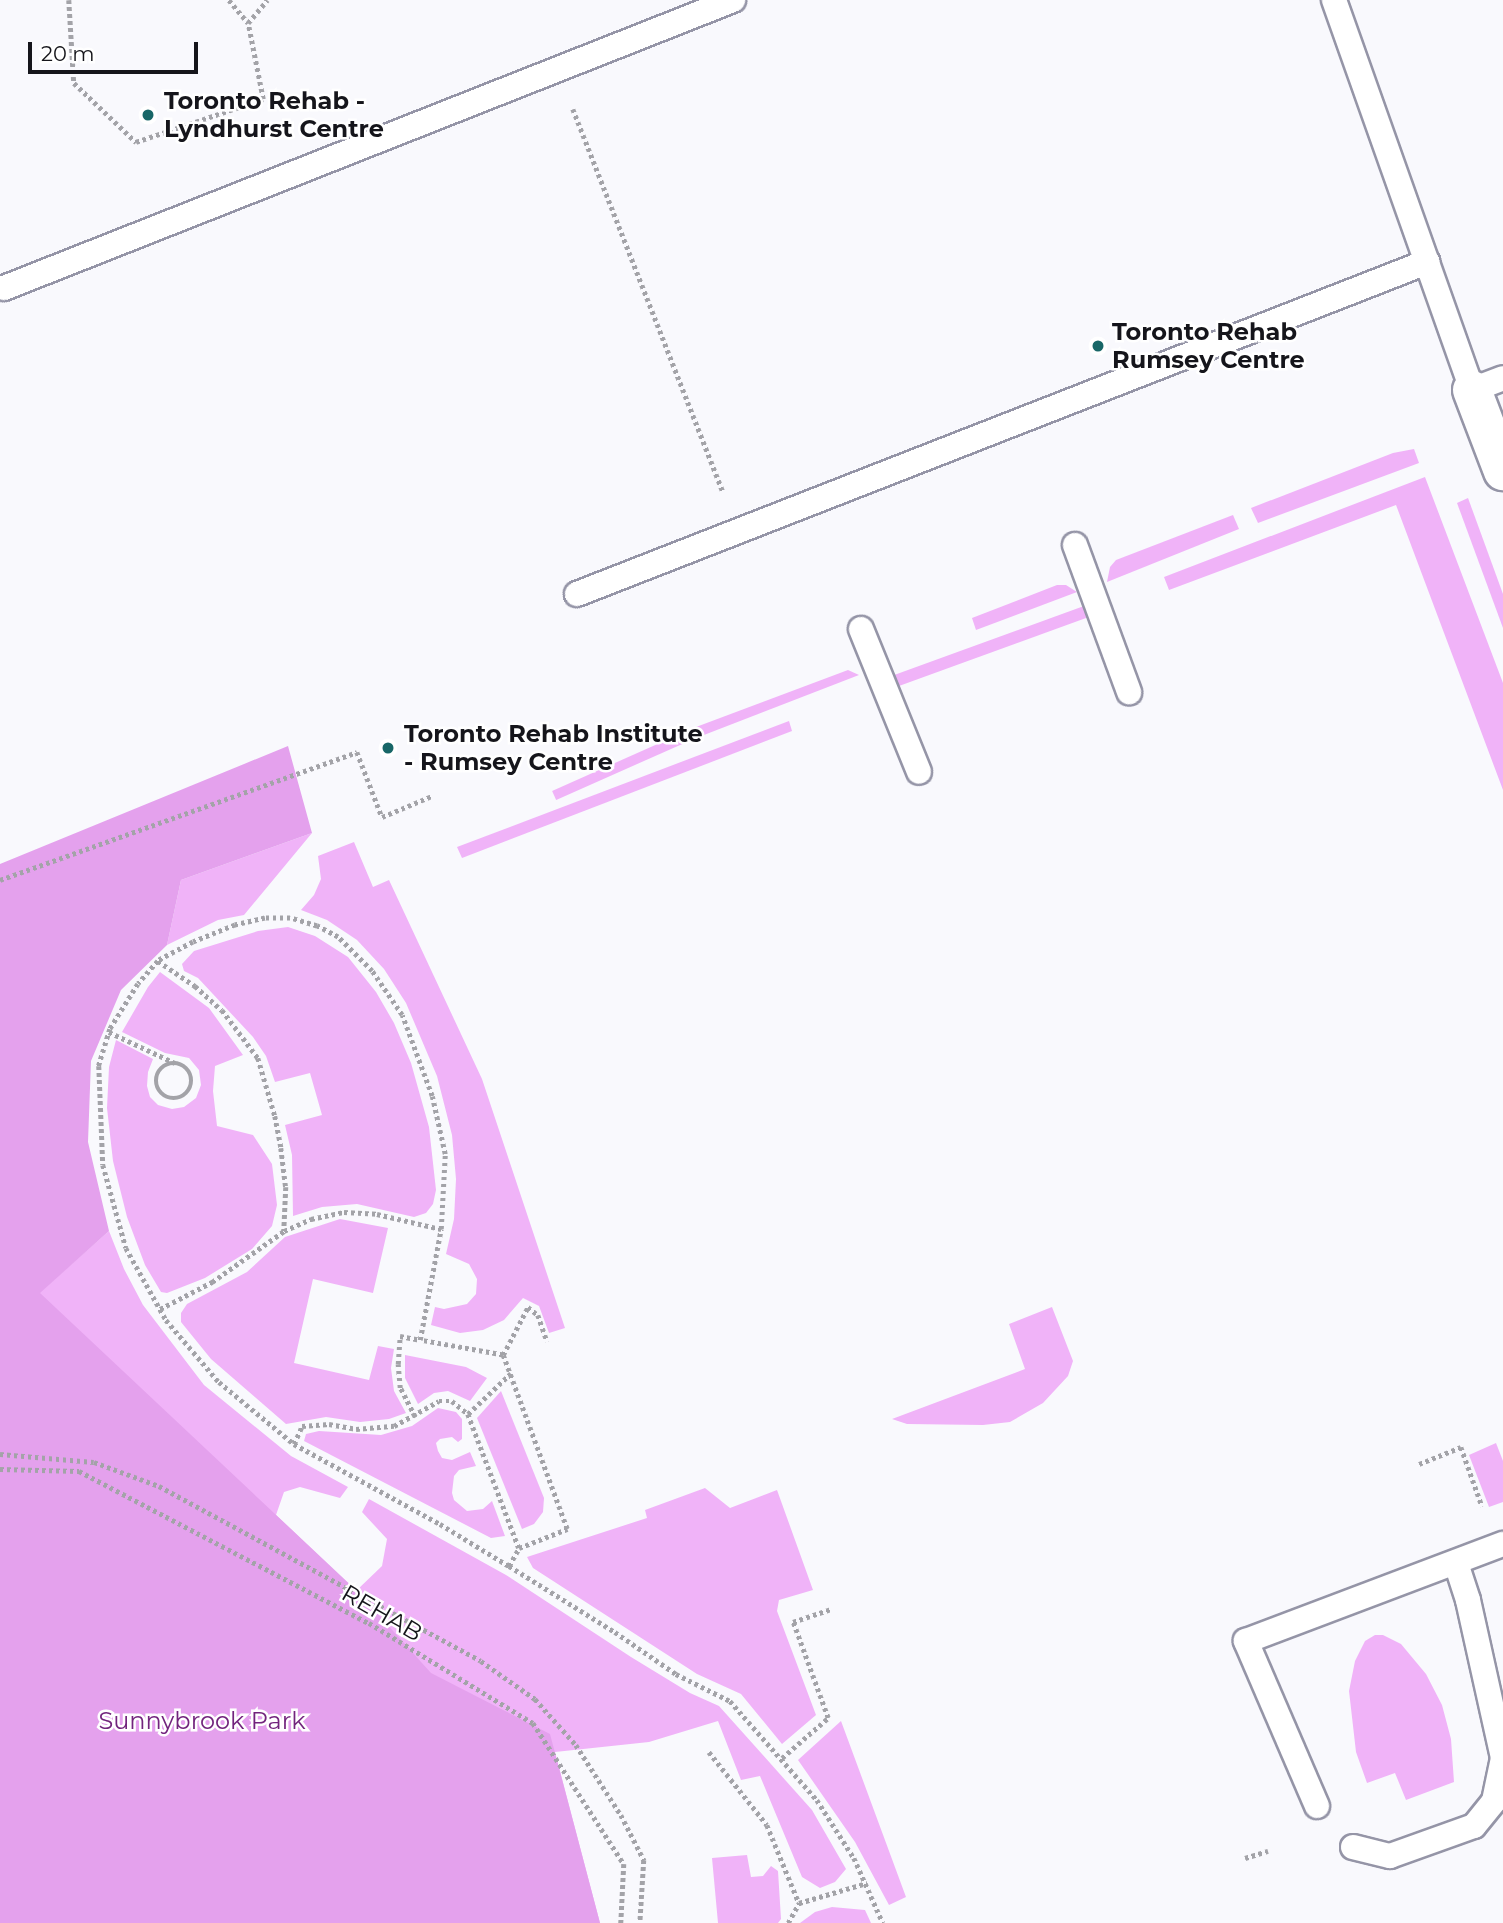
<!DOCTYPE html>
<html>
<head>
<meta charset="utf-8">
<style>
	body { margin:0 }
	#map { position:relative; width:1503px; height:1923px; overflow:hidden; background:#f9f9fd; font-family:Montserrat,sans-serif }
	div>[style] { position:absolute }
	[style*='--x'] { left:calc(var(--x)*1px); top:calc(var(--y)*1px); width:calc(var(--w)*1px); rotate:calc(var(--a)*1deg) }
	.green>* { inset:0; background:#f0b3f8; transform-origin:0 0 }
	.forest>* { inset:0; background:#e4a1ed }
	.path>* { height:4.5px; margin-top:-2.25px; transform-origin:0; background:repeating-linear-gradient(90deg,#a3a3a8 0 3.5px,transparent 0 7px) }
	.path>.ring { margin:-2.25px; padding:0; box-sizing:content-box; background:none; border:4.5px solid #a3a3a8; border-radius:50% }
	.roads { filter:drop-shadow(2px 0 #9595a7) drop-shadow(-2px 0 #9595a7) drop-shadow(0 2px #9595a7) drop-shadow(0 -2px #9595a7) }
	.service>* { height:24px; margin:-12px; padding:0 12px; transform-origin:12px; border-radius:12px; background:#fff }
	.minor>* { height:38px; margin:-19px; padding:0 19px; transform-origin:19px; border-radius:19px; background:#fff }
	.dots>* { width:19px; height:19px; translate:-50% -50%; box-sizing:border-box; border:4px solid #fff; border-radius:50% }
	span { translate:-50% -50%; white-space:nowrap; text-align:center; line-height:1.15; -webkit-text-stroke:5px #fff; paint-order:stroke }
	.poi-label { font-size:24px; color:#15151b; font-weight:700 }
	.left { translate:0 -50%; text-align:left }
	.street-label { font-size:24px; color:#15151b }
	.park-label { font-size:24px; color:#72247d }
	.scale { position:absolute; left:28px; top:42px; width:170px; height:32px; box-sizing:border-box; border:4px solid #15151b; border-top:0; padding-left:9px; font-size:21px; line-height:24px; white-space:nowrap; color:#15151b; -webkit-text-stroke:5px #fff; paint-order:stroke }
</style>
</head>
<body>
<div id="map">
	<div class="green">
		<div style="clip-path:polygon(1414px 449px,1419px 463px,1258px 523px,1251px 508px,1393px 453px)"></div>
		<div style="clip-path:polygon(1425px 477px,1503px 683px,1503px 790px,1396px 505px,1169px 590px,1164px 577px)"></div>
		<div style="clip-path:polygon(1468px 498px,1503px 594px,1503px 628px,1457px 503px)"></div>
		<div style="clip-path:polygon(1233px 515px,1239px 529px,1107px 582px,1110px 567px,1116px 560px)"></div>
		<div style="clip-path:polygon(1057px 585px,1066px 585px,1077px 592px,976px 630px,972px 618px)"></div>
		<div style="left:1084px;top:606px;width:12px;height:202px;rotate:70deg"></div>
		<div style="clip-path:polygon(848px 670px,859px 675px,691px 740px,688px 730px)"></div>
		<div style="clip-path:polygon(789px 721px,792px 731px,462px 858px,457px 847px)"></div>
		<div style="left:680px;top:734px;width:10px;height:140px;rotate:66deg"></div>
		<div style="clip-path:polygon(312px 833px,244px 915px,218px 920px,167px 945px,181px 880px)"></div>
		<div style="clip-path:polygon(354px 842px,373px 887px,389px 880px,482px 1079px,565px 1328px,549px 1333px,539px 1306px,523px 1298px,504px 1320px,483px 1330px,460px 1333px,431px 1325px,435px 1307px,444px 1309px,467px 1304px,476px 1294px,477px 1279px,469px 1264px,446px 1254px,454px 1219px,456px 1179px,452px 1135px,437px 1076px,406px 1003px,384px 969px,357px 940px,327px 920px,301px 910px,314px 895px,321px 879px,318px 856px)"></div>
		<div style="clip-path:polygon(288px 927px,315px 936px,348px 957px,376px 992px,394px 1023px,411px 1063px,429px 1127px,436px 1190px,433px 1204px,426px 1213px,414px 1217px,357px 1204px,322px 1207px,293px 1216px,292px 1155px,285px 1125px,322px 1115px,310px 1073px,275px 1082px,266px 1056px,253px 1037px,198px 978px,184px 971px,182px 964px,194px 951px,258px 931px)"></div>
		<div style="clip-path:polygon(160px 972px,209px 1008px,243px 1055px,215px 1066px,213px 1091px,217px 1126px,253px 1135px,272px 1164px,277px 1205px,272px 1226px,252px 1249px,205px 1278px,167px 1293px,161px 1292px,145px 1265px,127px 1217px,113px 1161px,107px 1108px,109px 1067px,116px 1040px,153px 1059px,148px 1072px,147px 1086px,150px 1097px,158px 1105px,172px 1109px,184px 1107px,196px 1098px,201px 1085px,199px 1070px,189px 1058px,165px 1053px,122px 1032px,148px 987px)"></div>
		<div style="clip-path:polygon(0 1185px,40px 1292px,109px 1231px,124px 1269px,143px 1305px,204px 1385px,291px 1456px,348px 1487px,340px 1498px,300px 1487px,284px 1492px,276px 1515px,356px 1591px,382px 1566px,387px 1539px,362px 1512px,369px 1499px,506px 1575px,631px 1657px,690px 1693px,719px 1706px,812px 1810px,846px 1869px,835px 1882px,820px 1888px,802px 1877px,760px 1776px,741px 1780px,718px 1721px,649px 1742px,555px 1752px,600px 1923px,0 1923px)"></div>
		<div style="clip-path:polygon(340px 1219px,388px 1228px,373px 1293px,313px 1279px,294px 1363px,369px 1380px,378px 1346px,394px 1349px,391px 1368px,394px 1391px,406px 1413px,389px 1419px,360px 1422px,326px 1417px,286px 1424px,211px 1359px,181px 1322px,181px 1313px,187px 1304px,247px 1272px,285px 1237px)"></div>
		<div style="clip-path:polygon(1052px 1307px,1073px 1361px,1068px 1376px,1043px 1403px,1010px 1422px,983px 1425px,907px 1424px,892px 1419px,1025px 1369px,1009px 1324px)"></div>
		<div style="clip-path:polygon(405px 1355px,466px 1367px,487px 1378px,470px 1401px,448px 1391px,434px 1393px,418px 1404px,405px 1378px)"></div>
		<div style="clip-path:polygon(501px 1391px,544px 1498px,543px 1512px,534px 1524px,522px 1529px,477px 1418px)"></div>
		<div style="clip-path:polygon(438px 1408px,456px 1412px,462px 1419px,462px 1439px,458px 1442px,452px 1437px,440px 1439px,436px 1443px,438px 1451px,442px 1458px,452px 1460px,470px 1452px,476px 1466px,459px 1470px,454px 1476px,452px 1493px,454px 1500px,467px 1511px,483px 1509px,492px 1501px,505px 1536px,491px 1538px,304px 1441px,306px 1434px,319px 1431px,381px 1435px,412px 1426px)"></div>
		<div style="clip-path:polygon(1496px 1443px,1503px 1461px,1503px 1502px,1489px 1507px,1469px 1455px)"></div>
		<div style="clip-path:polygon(705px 1488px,730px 1508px,777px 1490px,813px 1590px,779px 1600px,777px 1611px,816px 1715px,782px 1744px,741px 1694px,697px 1674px,533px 1568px,527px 1557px,647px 1518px,645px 1510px)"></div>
		<div style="clip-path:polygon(1375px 1635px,1383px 1635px,1401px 1644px,1426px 1674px,1442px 1705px,1451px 1739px,1454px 1782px,1406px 1800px,1395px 1773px,1367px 1783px,1356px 1752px,1349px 1691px,1355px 1661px,1365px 1641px)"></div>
		<div style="clip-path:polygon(841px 1721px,906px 1897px,889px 1905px,855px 1842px,798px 1760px)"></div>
		<div style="clip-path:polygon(747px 1855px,751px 1877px,763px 1876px,771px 1866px,778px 1871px,781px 1919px,778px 1923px,718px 1923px,712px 1858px)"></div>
		<div style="clip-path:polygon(832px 1907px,865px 1910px,871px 1923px,800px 1923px,815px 1912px)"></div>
	</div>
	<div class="forest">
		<div style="clip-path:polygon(288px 746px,312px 833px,181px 880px,167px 945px,121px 990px,91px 1061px,88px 1142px,109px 1231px,40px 1293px,357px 1591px,431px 1673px,550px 1734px,600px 1923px,0 1923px,0 864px)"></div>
	</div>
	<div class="path">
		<div style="--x:69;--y:0;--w:83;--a:86.6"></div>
		<div style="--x:74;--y:83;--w:86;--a:43.6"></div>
		<div style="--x:136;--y:142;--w:134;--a:-18.7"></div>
		<div style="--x:263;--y:99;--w:77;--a:-101.2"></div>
		<div style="--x:229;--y:0;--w:30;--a:50"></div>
		<div style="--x:248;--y:23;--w:30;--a:-50"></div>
		<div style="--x:573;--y:109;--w:411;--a:68.6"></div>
		<div style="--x:0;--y:880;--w:379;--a:-19.7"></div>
		<div style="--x:357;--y:752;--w:70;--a:69"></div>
		<div style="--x:382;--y:817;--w:54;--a:-22.8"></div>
		<div style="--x:158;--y:961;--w:45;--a:34"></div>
		<div style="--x:195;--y:986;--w:36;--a:42"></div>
		<div style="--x:222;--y:1010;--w:60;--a:53.1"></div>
		<div style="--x:258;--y:1058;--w:60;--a:73.7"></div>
		<div style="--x:275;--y:1116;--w:33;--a:79"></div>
		<div style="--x:281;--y:1148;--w:39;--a:83"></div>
		<div style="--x:286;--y:1187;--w:44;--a:92.6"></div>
		<div style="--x:109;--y:1032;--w:73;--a:25.2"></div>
		<div class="ring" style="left:156px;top:1063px;width:31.5px;height:31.5px"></div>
		<div style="--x:160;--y:1309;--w:59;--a:-27.4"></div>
		<div style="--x:212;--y:1282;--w:88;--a:-35.3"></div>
		<div style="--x:284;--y:1231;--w:30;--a:-24"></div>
		<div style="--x:311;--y:1219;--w:34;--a:-12"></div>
		<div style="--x:344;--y:1212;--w:33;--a:3"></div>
		<div style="--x:377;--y:1214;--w:66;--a:13.2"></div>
		<div style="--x:503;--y:1355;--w:54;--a:-62.5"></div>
		<div style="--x:528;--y:1307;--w:13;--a:39"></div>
		<div style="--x:538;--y:1315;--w:28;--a:71"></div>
		<div style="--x:468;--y:1414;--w:59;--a:-43.6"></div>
		<div style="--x:415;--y:1417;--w:33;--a:-117"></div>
		<div style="--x:400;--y:1388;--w:24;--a:-95"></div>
		<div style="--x:398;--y:1364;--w:28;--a:-86"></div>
		<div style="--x:400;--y:1336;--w:20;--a:11"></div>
		<div style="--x:294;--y:1444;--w:20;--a:-66"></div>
		<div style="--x:302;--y:1426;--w:27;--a:-4"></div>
		<div style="--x:329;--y:1424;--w:27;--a:10"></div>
		<div style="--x:356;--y:1429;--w:38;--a:-5"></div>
		<div style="--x:394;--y:1426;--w:51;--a:-29.1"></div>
		<div style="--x:439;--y:1401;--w:13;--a:0"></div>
		<div style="--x:452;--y:1401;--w:21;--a:39"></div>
		<div style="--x:468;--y:1414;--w:143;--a:69.2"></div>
		<div style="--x:0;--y:1454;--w:94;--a:4.9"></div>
		<div style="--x:94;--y:1462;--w:69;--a:20.3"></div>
		<div style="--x:159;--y:1486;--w:366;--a:28.5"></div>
		<div style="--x:481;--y:1661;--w:66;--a:35.1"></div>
		<div style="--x:535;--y:1699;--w:62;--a:48.3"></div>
		<div style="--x:576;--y:1745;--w:83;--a:57.3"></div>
		<div style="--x:621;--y:1815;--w:51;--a:62.9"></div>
		<div style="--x:644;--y:1860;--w:63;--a:93.6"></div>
		<div style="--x:1419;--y:1464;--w:45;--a:-22"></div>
		<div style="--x:1461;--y:1447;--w:63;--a:70.4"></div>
		<div style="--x:0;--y:1469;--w:79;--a:1.5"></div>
		<div style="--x:79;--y:1471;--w:327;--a:27.7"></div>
		<div style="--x:369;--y:1623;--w:192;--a:31.4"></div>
		<div style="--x:533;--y:1723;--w:168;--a:57.2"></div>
		<div style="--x:624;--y:1864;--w:59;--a:92.9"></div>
		<div style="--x:509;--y:1566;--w:21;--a:-61"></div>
		<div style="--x:519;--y:1548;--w:52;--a:-21.6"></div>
		<div style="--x:567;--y:1529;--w:185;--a:-110.2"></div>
		<div style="--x:503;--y:1355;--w:84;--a:-169.8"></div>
		<div style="--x:420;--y:1340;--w:113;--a:-79.3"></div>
		<div style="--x:441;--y:1229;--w:75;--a:-86.9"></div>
		<div style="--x:445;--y:1154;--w:59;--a:-102.6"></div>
		<div style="--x:432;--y:1096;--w:86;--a:-110.3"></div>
		<div style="--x:402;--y:1015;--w:53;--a:-124.3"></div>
		<div style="--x:372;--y:971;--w:48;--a:-135"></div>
		<div style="--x:338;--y:937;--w:24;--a:-152"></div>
		<div style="--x:317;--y:926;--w:28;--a:-163"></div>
		<div style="--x:290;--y:918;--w:25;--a:180"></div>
		<div style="--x:265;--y:918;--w:31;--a:167"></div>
		<div style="--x:235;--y:925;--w:45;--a:158"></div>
		<div style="--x:193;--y:942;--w:40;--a:152"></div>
		<div style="--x:158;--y:961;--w:30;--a:131"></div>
		<div style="--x:138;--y:984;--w:53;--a:121.9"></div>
		<div style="--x:110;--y:1029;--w:39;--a:107"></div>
		<div style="--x:99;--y:1066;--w:99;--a:87.7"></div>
		<div style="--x:103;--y:1165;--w:86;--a:74.5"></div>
		<div style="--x:126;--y:1248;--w:82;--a:60.9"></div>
		<div style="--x:166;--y:1320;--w:82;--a:49.5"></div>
		<div style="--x:219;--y:1382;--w:97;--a:39.6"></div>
		<div style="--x:294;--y:1444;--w:166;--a:28.7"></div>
		<div style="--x:440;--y:1524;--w:81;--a:31.3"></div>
		<div style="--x:509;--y:1566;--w:125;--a:31.9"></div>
		<div style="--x:615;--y:1632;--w:74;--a:34.5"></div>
		<div style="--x:676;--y:1674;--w:60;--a:26.6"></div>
		<div style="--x:730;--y:1701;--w:132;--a:48.7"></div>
		<div style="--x:817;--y:1800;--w:69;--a:57.5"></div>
		<div style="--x:854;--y:1858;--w:71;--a:66"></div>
		<div style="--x:709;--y:1752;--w:93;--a:51.5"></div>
		<div style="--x:767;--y:1825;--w:84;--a:67.7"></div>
		<div style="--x:782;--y:1758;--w:61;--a:-41"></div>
		<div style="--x:828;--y:1718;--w:102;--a:-110"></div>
		<div style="--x:793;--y:1622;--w:40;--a:-18.9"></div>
		<div style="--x:1245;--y:1858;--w:24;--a:-17"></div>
		<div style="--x:788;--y:1923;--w:23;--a:-61"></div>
		<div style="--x:799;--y:1903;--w:71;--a:-16.4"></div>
	</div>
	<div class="roads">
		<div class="service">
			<div style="--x:1334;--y:0;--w:414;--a:70.5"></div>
			<div style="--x:1472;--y:390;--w:33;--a:-21"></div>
			<div style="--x:4;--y:288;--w:784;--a:-21.56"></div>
			<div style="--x:1075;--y:545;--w:157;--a:69.8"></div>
			<div style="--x:577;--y:594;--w:913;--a:-21.34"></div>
			<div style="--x:861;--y:629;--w:154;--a:67.9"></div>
			<div style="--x:1317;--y:1806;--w:180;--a:-113.3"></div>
			<div style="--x:1246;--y:1641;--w:275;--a:-20.7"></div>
			<div style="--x:1353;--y:1847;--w:38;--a:14"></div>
			<div style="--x:1390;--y:1856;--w:89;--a:-19.7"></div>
			<div style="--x:1474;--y:1826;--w:32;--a:-51"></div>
			<div style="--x:1494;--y:1801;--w:44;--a:-78.2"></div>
			<div style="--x:1503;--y:1758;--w:162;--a:-102.5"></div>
			<div style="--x:1468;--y:1600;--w:39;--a:-108"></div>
		</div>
		<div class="minor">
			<div style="--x:1472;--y:390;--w:87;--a:69.1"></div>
		</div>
	</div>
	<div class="dots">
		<div style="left:148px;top:115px;background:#186667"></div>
		<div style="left:1098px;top:346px;background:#186667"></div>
		<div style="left:388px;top:748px;background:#186667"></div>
	</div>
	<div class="poi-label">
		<span class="left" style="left:164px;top:115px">Toronto Rehab -<br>Lyndhurst Centre</span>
		<span class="left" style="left:1112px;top:346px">Toronto Rehab<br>Rumsey Centre</span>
		<span class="left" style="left:404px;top:748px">Toronto Rehab Institute<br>- Rumsey Centre</span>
	</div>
	<div class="street-label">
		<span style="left:382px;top:1613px;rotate:30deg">REHAB</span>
	</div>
	<div class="park-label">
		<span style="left:202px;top:1721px">Sunnybrook Park</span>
	</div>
	<div class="scale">20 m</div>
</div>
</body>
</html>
